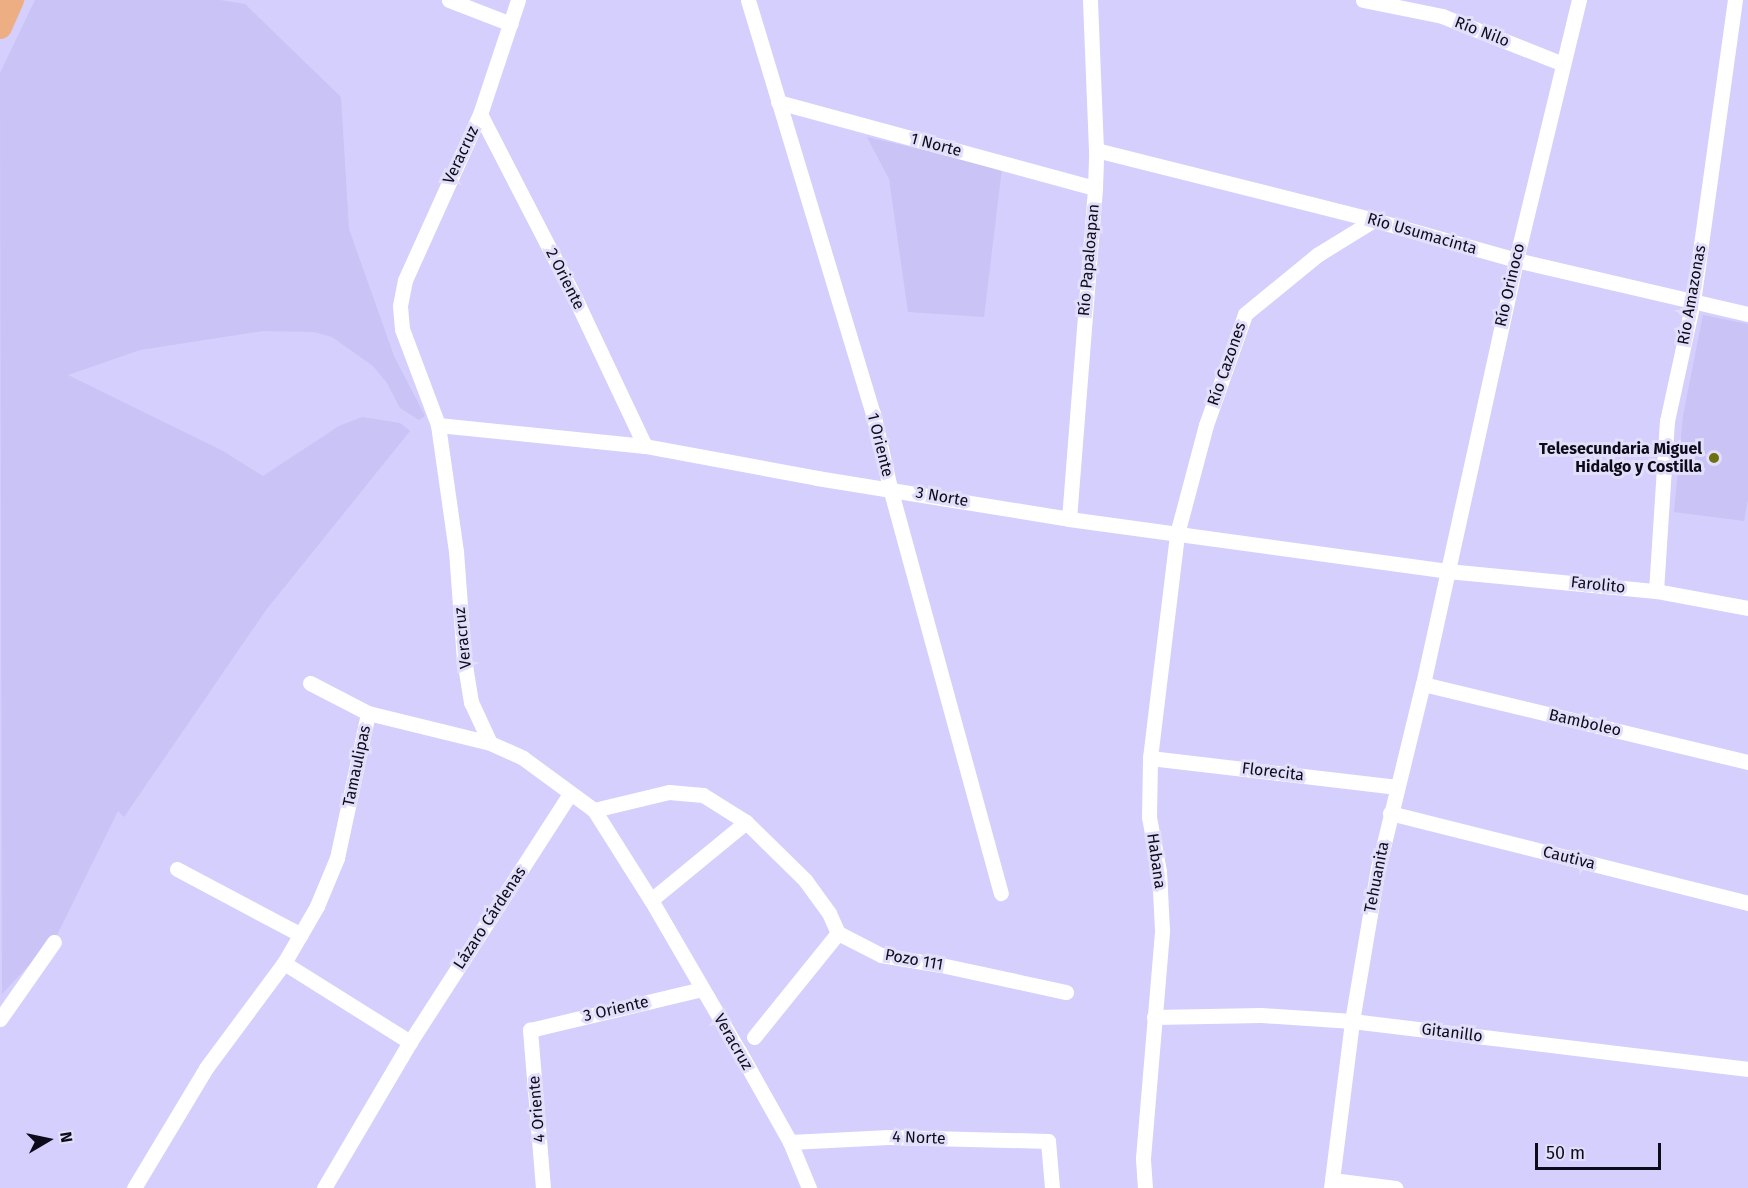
<!DOCTYPE html>
<html>
<head>
<meta charset="utf-8">
<style>
	body { margin:0 }
	#map { position:relative; width:1748px; height:1188px; overflow:hidden; background:#d4cffc; font-family:"Fira Sans",sans-serif }
	div>[style] { position:absolute }
	[style*='--x'] { left:calc(var(--x)*1px); top:calc(var(--y)*1px); width:calc(var(--w)*1px); rotate:calc(var(--a)*1deg) }
	.built>* { inset:0; background:#c9c3f6 }
	.minor>* { height:15px; margin:-7.5px; padding:0 7.5px; transform-origin:7.5px; border-radius:7.5px; background:#fff }
	.primary>* { height:24px; margin:-12px; padding:0 12px; transform-origin:12px; border-radius:12px; background:#edae84 }
	.dots>* { width:16px; height:16px; translate:-50% -50%; box-sizing:border-box; border:3px solid #e1dffa; border-radius:50% }
	span { translate:-50% -50%; white-space:nowrap; text-align:center; line-height:1.15; -webkit-text-stroke:6px #e1dffa; paint-order:stroke }
	.street-label { font-size:16px; color:#0d0a19 }
	.poi-label { font-size:16px; color:#0d0a19; font-weight:700 }
	.right { translate:-100% -50%; text-align:right }
	.north { position:absolute; left:18px; top:1110px; width:60px; height:60px; -webkit-text-stroke:4px #e1dffa; paint-order:stroke; rotate:81deg; font-size:16px; font-weight:700; line-height:24px; text-align:center; color:#0d0a19 }
	.north::after { content:''; display:block; margin:auto; width:21px; height:27px; background:#0d0a19; clip-path:polygon(50% 0,100% 100%,50% 72%,0 100%) }
	.scale { position:absolute; left:1535px; top:1143px; width:126px; height:27px; box-sizing:border-box; border:3px solid #0d0a19; border-top:0; padding-left:8px; font-size:18px; line-height:21px; white-space:nowrap; color:#0d0a19; -webkit-text-stroke:4px #e1dffa; paint-order:stroke }
</style>
</head>
<body>
<div id="map">
	<div class="built">
		<div style="clip-path:polygon(35px 0,220px 0,245px 4px,341px 97px,349px 229px,394px 356px,425px 416px,419px 420px,400px 408px,387px 383px,373px 366px,332px 337px,314px 332px,263px 331px,140px 350px,68px 375px,223px 451px,263px 476px,339px 426px,362px 417px,400px 423px,410px 431px,266px 610px,124px 817px,118px 811px,57px 935px,2px 994px,0 73px)"></div>
		<div style="clip-path:polygon(867px 137px,1002px 168px,984px 317px,908px 312px,889px 179px)"></div>
		<div style="clip-path:polygon(1703px 315px,1748px 324px,1748px 499px,1744px 521px,1674px 512px,1683px 416px)"></div>
	</div>
	<div class="minor">
		<div style="--x:449;--y:0;--w:66;--a:21.2"></div>
		<div style="--x:518;--y:0;--w:120;--a:108.4"></div>
		<div style="--x:480;--y:114;--w:182;--a:114.3"></div>
		<div style="--x:405;--y:280;--w:26;--a:101"></div>
		<div style="--x:400;--y:306;--w:23;--a:85"></div>
		<div style="--x:402;--y:329;--w:103;--a:69.4"></div>
		<div style="--x:438;--y:425;--w:127;--a:81.9"></div>
		<div style="--x:456;--y:551;--w:108;--a:85.8"></div>
		<div style="--x:464;--y:659;--w:44;--a:80.8"></div>
		<div style="--x:471;--y:702;--w:45;--a:65.1"></div>
		<div style="--x:490;--y:743;--w:36;--a:24"></div>
		<div style="--x:523;--y:758;--w:88;--a:36.2"></div>
		<div style="--x:594;--y:810;--w:107;--a:57.7"></div>
		<div style="--x:651;--y:900;--w:175;--a:59.8"></div>
		<div style="--x:739;--y:1051;--w:104;--a:60.7"></div>
		<div style="--x:790;--y:1142;--w:50;--a:67.6"></div>
		<div style="--x:748;--y:0;--w:432;--a:73.2"></div>
		<div style="--x:873;--y:413;--w:77;--a:77.2"></div>
		<div style="--x:890;--y:488;--w:420;--a:74.7"></div>
		<div style="--x:1363;--y:0;--w:81;--a:11.4"></div>
		<div style="--x:1442;--y:16;--w:130;--a:21.6"></div>
		<div style="--x:778;--y:102;--w:328;--a:15.2"></div>
		<div style="--x:480;--y:114;--w:205;--a:62.7"></div>
		<div style="--x:574;--y:296;--w:166;--a:64.7"></div>
		<div style="--x:1096;--y:150;--w:287;--a:14.1"></div>
		<div style="--x:1374;--y:220;--w:148;--a:15.7"></div>
		<div style="--x:1516;--y:260;--w:238;--a:13.1"></div>
		<div style="--x:438;--y:425;--w:208;--a:5.8"></div>
		<div style="--x:645;--y:446;--w:175;--a:10.5"></div>
		<div style="--x:817;--y:478;--w:255;--a:9.2"></div>
		<div style="--x:1069;--y:519;--w:382;--a:7.8"></div>
		<div style="--x:1447;--y:571;--w:210;--a:5.5"></div>
		<div style="--x:1656;--y:591;--w:94;--a:10.5"></div>
		<div style="--x:1069;--y:519;--w:332;--a:-85.5"></div>
		<div style="--x:1095;--y:188;--w:38;--a:-88"></div>
		<div style="--x:1096;--y:150;--w:150;--a:-92.3"></div>
		<div style="--x:1656;--y:591;--w:170;--a:-86.3"></div>
		<div style="--x:1667;--y:421;--w:122;--a:-77.7"></div>
		<div style="--x:1693;--y:302;--w:305;--a:-82.1"></div>
		<div style="--x:310;--y:683;--w:65;--a:27.3"></div>
		<div style="--x:368;--y:713;--w:126;--a:13.8"></div>
		<div style="--x:1423;--y:684;--w:334;--a:13.5"></div>
		<div style="--x:1150;--y:758;--w:249;--a:6.7"></div>
		<div style="--x:594;--y:810;--w:77;--a:-13.5"></div>
		<div style="--x:669;--y:792;--w:34;--a:5"></div>
		<div style="--x:703;--y:795;--w:51;--a:32.1"></div>
		<div style="--x:746;--y:822;--w:83;--a:44.5"></div>
		<div style="--x:805;--y:880;--w:41;--a:54"></div>
		<div style="--x:829;--y:913;--w:22;--a:66"></div>
		<div style="--x:838;--y:933;--w:48;--a:27.1"></div>
		<div style="--x:881;--y:955;--w:61;--a:9.5"></div>
		<div style="--x:941;--y:965;--w:128;--a:12.2"></div>
		<div style="--x:1390;--y:813;--w:369;--a:14.1"></div>
		<div style="--x:177;--y:869;--w:140;--a:28"></div>
		<div style="--x:651;--y:900;--w:123;--a:-39.4"></div>
		<div style="--x:284;--y:963;--w:149;--a:32.1"></div>
		<div style="--x:1154;--y:1017;--w:107;--a:-1.1"></div>
		<div style="--x:1261;--y:1015;--w:91;--a:3.8"></div>
		<div style="--x:1352;--y:1021;--w:399;--a:6.9"></div>
		<div style="--x:0;--y:1019;--w:94;--a:-55"></div>
		<div style="--x:754;--y:1037;--w:134;--a:-51.1"></div>
		<div style="--x:790;--y:1142;--w:99;--a:-2.9"></div>
		<div style="--x:889;--y:1137;--w:159;--a:1.4"></div>
		<div style="--x:1048;--y:1141;--w:47;--a:85.1"></div>
		<div style="--x:1332;--y:1180;--w:64;--a:7.2"></div>
		<div style="--x:134;--y:1188;--w:140;--a:-59"></div>
		<div style="--x:206;--y:1068;--w:131;--a:-53.4"></div>
		<div style="--x:284;--y:963;--w:66;--a:-59.9"></div>
		<div style="--x:317;--y:906;--w:52;--a:-67.4"></div>
		<div style="--x:337;--y:858;--w:148;--a:-77.9"></div>
		<div style="--x:324;--y:1188;--w:169;--a:-59.5"></div>
		<div style="--x:410;--y:1042;--w:295;--a:-57.2"></div>
		<div style="--x:543;--y:1188;--w:159;--a:-94.7"></div>
		<div style="--x:530;--y:1030;--w:177;--a:-13.4"></div>
		<div style="--x:1145;--y:1188;--w:30;--a:-94"></div>
		<div style="--x:1143;--y:1158;--w:229;--a:-85.2"></div>
		<div style="--x:1162;--y:930;--w:59;--a:-92.9"></div>
		<div style="--x:1159;--y:871;--w:55;--a:-100.5"></div>
		<div style="--x:1149;--y:817;--w:59;--a:-89"></div>
		<div style="--x:1150;--y:758;--w:226;--a:-83.1"></div>
		<div style="--x:1177;--y:534;--w:113;--a:-75.1"></div>
		<div style="--x:1206;--y:425;--w:118;--a:-70.6"></div>
		<div style="--x:1245;--y:314;--w:93;--a:-39.3"></div>
		<div style="--x:1317;--y:255;--w:67;--a:-31.6"></div>
		<div style="--x:1331;--y:1188;--w:168;--a:-82.8"></div>
		<div style="--x:1352;--y:1021;--w:155;--a:-80.4"></div>
		<div style="--x:1378;--y:868;--w:189;--a:-76.3"></div>
		<div style="--x:1423;--y:684;--w:434;--a:-77.6"></div>
		<div style="--x:1516;--y:260;--w:268;--a:-76.4"></div>
	</div>
	<div class="primary">
		<div style="--x:0;--y:27;--w:30;--a:-66"></div>
	</div>
	<div class="dots">
		<div style="left:1714px;top:458px;background:#6f7014"></div>
	</div>
	<div class="street-label">
		<span style="left:1482px;top:32px;rotate:21deg">Río Nilo</span>
		<span style="left:936px;top:145px;rotate:15deg">1 Norte</span>
		<span style="left:461px;top:155px;rotate:-65deg">Veracruz</span>
		<span style="left:1422px;top:234px;rotate:16deg">Río Usumacinta</span>
		<span style="left:1089px;top:260px;rotate:-85deg">Río Papaloapan</span>
		<span style="left:565px;top:279px;rotate:63deg">2 Oriente</span>
		<span style="left:1510px;top:285px;rotate:-77deg">Río Orinoco</span>
		<span style="left:1692px;top:295px;rotate:-80deg">Río Amazonas</span>
		<span style="left:1227px;top:364px;rotate:-71deg">Río Cazones</span>
		<span style="left:880px;top:445px;rotate:76deg">1 Oriente</span>
		<span style="left:942px;top:497px;rotate:10deg">3 Norte</span>
		<span style="left:1598px;top:585px;rotate:6deg">Farolito</span>
		<span style="left:463px;top:638px;rotate:-96deg">Veracruz</span>
		<span style="left:1585px;top:723px;rotate:13deg">Bamboleo</span>
		<span style="left:357px;top:766px;rotate:-78deg">Tamaulipas</span>
		<span style="left:1273px;top:772px;rotate:7deg">Florecita</span>
		<span style="left:1569px;top:858px;rotate:14deg">Cautiva</span>
		<span style="left:1156px;top:861px;rotate:82deg">Habana</span>
		<span style="left:1377px;top:877px;rotate:-79deg">Tehuanita</span>
		<span style="left:490px;top:918px;rotate:-57deg">Lázaro Cárdenas</span>
		<span style="left:914px;top:960px;rotate:10deg">Pozo 111</span>
		<span style="left:616px;top:1009px;rotate:-13deg">3 Oriente</span>
		<span style="left:1452px;top:1033px;rotate:7deg">Gitanillo</span>
		<span style="left:733px;top:1042px;rotate:60deg">Veracruz</span>
		<span style="left:537px;top:1109px;rotate:-95deg">4 Oriente</span>
		<span style="left:919px;top:1138px;rotate:2deg">4 Norte</span>
	</div>
	<div class="poi-label">
		<span class="right" style="left:1702px;top:458px">Telesecundaria Miguel<br>Hidalgo y Costilla</span>
	</div>
	<div class="north">N</div>
	<div class="scale">50 m</div>
</div>
</body>
</html>
